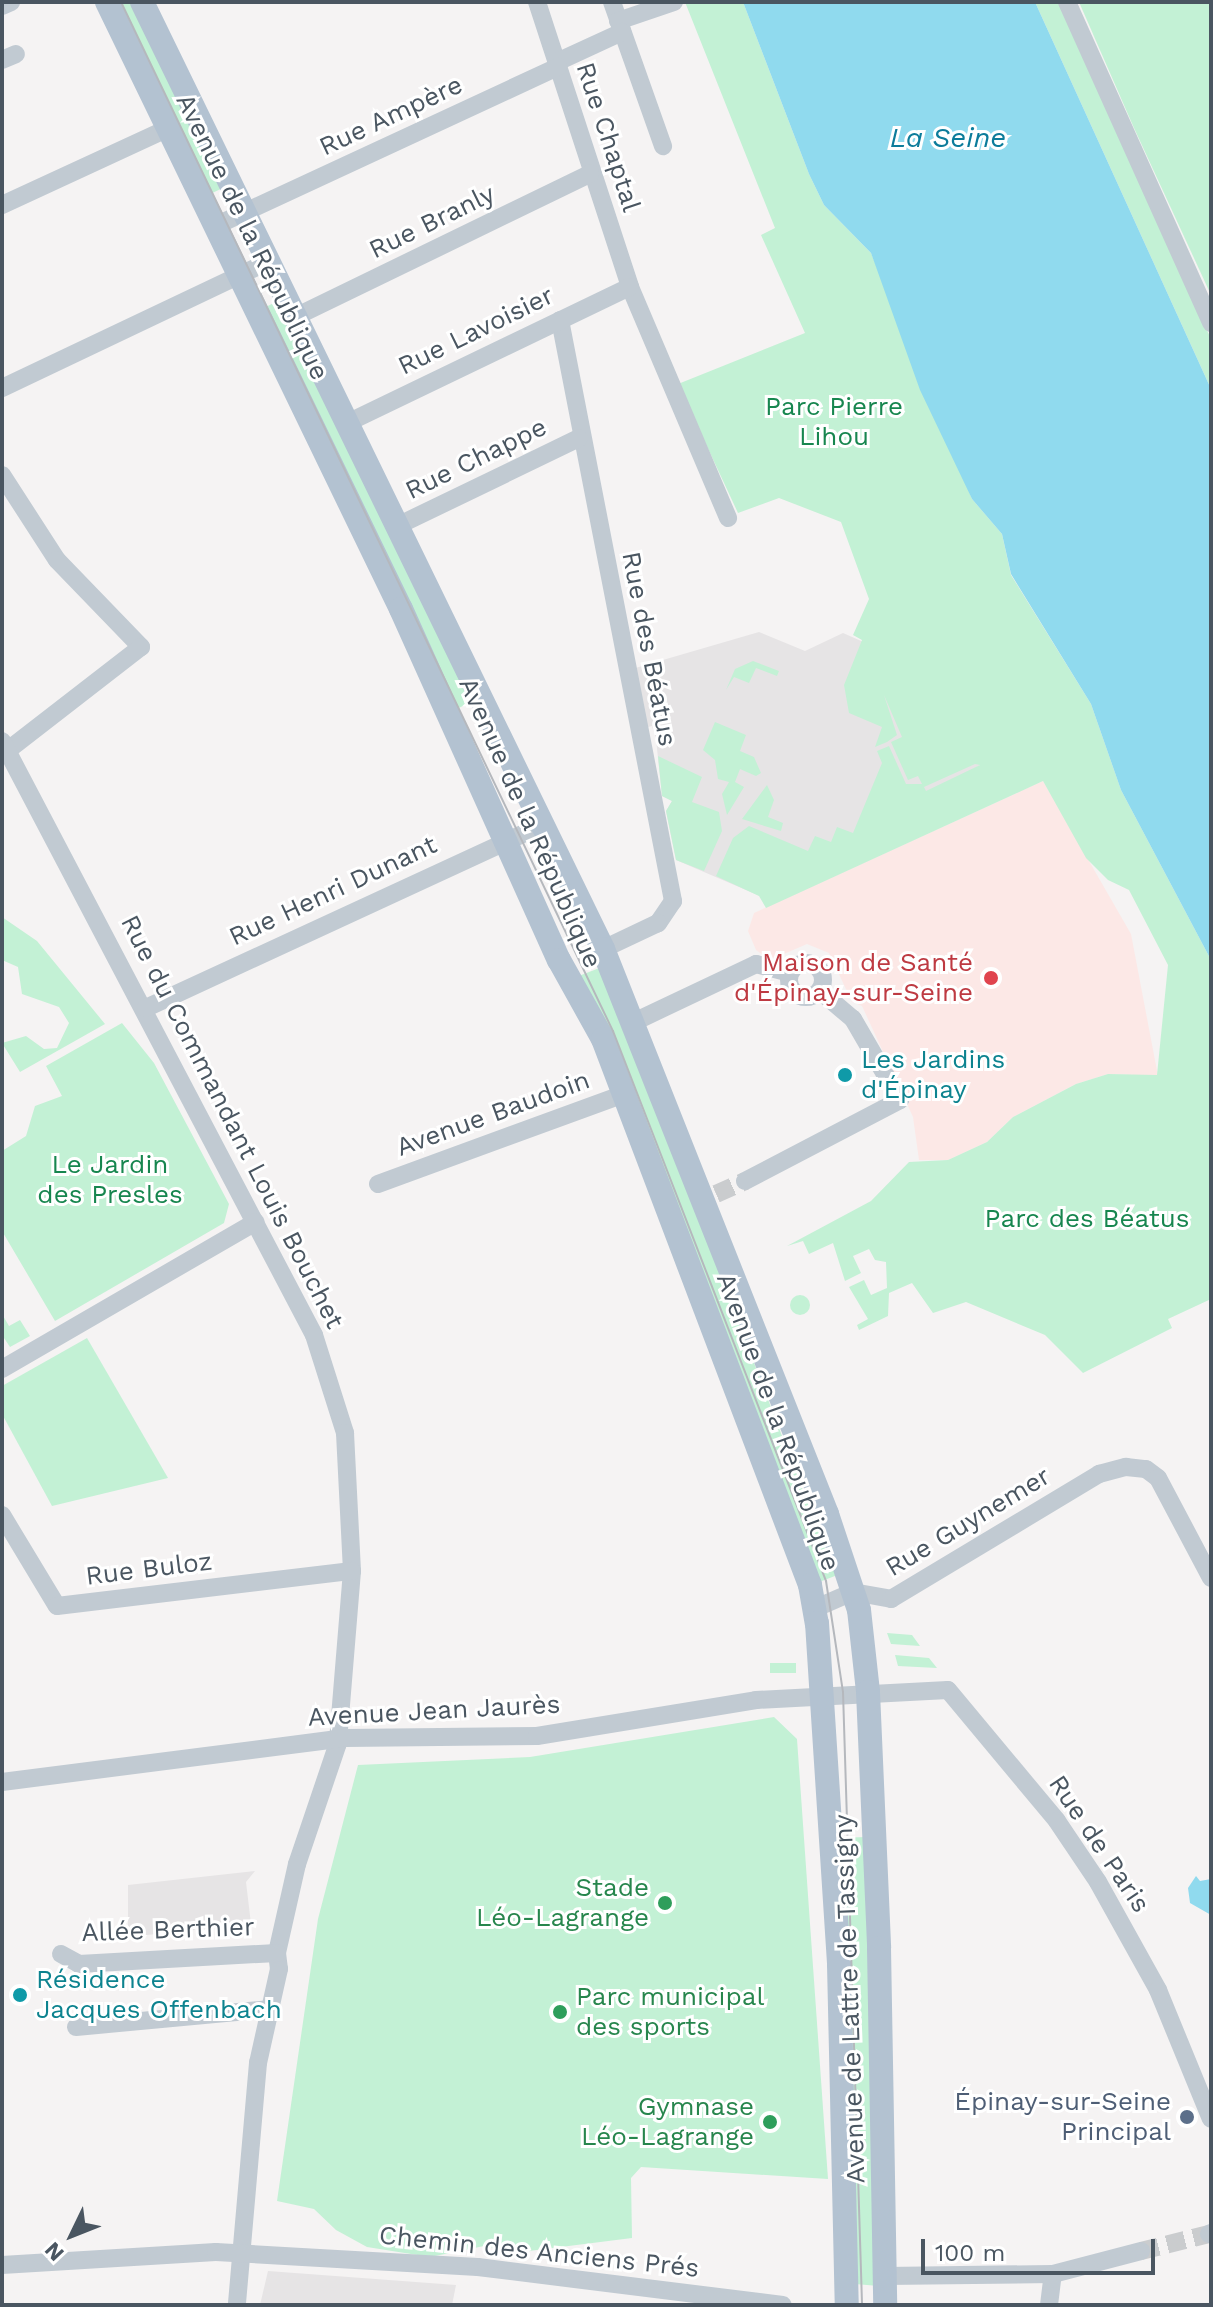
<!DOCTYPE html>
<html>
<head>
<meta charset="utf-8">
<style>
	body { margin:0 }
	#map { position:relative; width:1213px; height:2307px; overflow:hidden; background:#f5f3f3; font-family:"Work Sans",sans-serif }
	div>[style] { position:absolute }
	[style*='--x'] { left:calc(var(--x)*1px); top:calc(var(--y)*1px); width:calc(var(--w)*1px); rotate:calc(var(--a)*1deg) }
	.education>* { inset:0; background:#e6e4e5 }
	.medical>* { inset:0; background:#fce8e6 }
	.green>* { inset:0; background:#c3f1d5; transform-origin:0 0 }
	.round { border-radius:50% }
	.water>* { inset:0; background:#90daee }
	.minor-tunnel>* { height:18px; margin-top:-9px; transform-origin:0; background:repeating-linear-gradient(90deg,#caccce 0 18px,transparent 0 27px) }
	.minor>* { height:18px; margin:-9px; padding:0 9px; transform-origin:9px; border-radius:9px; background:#c1cad2 }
	.minor>.ring { margin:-9px; padding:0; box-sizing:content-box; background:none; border:18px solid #c1cad2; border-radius:50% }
	.major>* { height:24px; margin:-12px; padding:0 12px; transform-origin:12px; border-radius:12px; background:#b3c2d1 }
	.tram>* { height:2px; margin:-1px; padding:0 1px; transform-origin:1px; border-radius:1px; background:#b5b8bd }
	.dots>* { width:22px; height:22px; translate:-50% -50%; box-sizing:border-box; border:4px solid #fff; border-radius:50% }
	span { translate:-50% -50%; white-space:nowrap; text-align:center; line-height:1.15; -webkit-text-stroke:6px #fff; paint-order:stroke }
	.street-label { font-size:26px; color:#4a5661 }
	.park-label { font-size:26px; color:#17864f }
	.health-label { font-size:26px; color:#be3a42 }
	.right { translate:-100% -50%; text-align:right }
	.culture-label { font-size:26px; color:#0d838f }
	.left { translate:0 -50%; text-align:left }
	.leisure-label { font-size:26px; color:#27864d }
	.service-label { font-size:26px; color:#4e5e75 }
	.water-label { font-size:28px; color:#0c7c9b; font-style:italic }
	.frame { position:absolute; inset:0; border:4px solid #4a5661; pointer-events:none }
	.north { position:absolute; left:32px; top:2195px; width:80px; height:80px; -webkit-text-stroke:6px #fff; paint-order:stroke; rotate:227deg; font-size:22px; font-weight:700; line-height:32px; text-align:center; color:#4a5661 }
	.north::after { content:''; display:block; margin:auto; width:28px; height:36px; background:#4a5661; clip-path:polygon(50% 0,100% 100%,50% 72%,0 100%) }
	.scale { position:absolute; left:921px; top:2239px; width:234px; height:36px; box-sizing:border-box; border:4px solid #4a5661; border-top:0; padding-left:10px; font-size:24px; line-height:28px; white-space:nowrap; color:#4a5661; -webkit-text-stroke:6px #fff; paint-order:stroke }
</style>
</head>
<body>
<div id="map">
	<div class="education">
		<div style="clip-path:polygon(759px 632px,805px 651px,843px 633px,941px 676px,982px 764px,760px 896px,676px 860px,666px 811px,672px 801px,662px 796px,656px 739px,652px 726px,644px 728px,632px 669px)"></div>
		<div style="clip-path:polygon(255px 1871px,246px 1882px,251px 1924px,128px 1937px,128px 1885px)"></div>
		<div style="clip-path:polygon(268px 2271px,456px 2285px,452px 2305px,260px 2305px)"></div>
	</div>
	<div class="medical">
		<div style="clip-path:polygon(1043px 781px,1131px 934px,1158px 1076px,1108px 1074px,1076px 1084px,1013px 1117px,987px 1142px,948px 1160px,919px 1160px,913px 1117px,862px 1006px,852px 1002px,829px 953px,807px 944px,770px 960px,756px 950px,748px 931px,754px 913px)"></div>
	</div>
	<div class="green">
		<div style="clip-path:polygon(117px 2px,133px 2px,225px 187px,208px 195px)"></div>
		<div style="clip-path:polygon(evenodd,685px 2px,743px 2px,809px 174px,824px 205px,871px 253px,972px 499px,1002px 534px,1011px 575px,1091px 704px,1121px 790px,1211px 960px,1211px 1299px,1168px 1319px,1172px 1328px,1083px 1373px,1045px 1335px,966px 1302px,933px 1313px,912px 1283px,889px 1293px,888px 1316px,859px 1330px,857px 1325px,868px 1319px,849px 1287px,864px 1280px,871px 1295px,887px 1288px,886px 1262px,875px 1260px,869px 1249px,853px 1256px,861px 1273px,845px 1281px,833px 1243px,809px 1254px,803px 1241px,787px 1246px,871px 1201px,909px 1162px,948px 1160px,987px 1142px,1013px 1117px,1076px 1084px,1108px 1074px,1157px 1075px,1168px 965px,1129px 890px,1108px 880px,1086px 858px,1043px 781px,766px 908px,759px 896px,716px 876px,733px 838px,749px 826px,808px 851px,815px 836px,831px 842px,837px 827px,853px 833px,882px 763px,877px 751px,889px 746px,906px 784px,922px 784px,918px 776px,908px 780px,891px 742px,902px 737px,884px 695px,897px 735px,887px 742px,875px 747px,882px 727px,849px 713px,844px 685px,862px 640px,853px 635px,869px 599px,841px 522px,779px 498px,738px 513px,678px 384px,805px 333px,761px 235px,775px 228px,685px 2px,975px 764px,980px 765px,926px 791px,924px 787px,975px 764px)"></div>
		<div style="clip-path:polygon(1035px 2px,1059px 2px,1211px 339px,1211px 389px)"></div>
		<div style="clip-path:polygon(1079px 2px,1211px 2px,1211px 295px,1134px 128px)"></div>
		<div style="left:280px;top:300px;width:445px;height:20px;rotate:64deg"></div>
		<div style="clip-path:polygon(753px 661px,779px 671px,777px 676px,756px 668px,749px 683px,734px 677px,726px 690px,735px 669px)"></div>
		<div style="clip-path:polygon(715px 722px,746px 735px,740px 751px,754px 757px,761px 773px,756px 776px,740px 769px,735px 782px,744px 787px,727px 815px,722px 794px,729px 782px,718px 779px,715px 760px,703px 750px)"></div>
		<div style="clip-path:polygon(658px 756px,702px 777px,692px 802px,719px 812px,722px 831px,704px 871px,676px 860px,666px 811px,672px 801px,662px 796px)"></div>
		<div style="clip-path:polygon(767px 785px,774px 800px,768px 817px,783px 823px,781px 831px,742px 819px)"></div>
		<div style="clip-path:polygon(2px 917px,37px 941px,105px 1024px,20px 1072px,2px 1043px,26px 1036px,44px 1049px,57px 1048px,69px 1023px,59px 1007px,22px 994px,18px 967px,2px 960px)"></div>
		<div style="left:602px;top:967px;width:652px;height:27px;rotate:69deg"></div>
		<div style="clip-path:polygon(122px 1023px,154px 1063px,229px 1204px,224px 1223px,55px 1321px,2px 1231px,2px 1151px,26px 1136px,35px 1106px,62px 1096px,46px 1066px)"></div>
		<div class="round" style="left:790px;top:1295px;width:20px;height:20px"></div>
		<div style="clip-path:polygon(2px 1314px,9px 1326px,20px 1320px,30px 1336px,10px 1347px,2px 1335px)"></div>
		<div style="clip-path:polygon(87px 1338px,168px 1478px,52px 1506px,2px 1414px,2px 1386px)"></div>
		<div style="clip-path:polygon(887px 1633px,912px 1635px,920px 1646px,891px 1644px)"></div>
		<div style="clip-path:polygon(895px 1655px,929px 1658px,937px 1668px,898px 1666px)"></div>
		<div style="left:796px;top:1663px;width:10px;height:26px;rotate:90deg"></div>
		<div style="clip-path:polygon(774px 1717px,797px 1739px,828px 2179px,641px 2167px,631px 2178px,632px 2238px,521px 2252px,484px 2246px,430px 2257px,367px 2247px,336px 2230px,314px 2209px,277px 2201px,318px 1919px,358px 1765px,530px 1757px)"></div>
		<div style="clip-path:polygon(866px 1837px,879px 2286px,855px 2284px,837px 1838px)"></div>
	</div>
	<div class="water">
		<div style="clip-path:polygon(743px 2px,1035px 2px,1211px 389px,1211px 960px,1121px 790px,1091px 704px,1011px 574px,1002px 534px,972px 499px,920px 390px,871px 253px,824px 205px,809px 174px)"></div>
		<div style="clip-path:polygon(1196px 1876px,1200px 1881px,1211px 1879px,1211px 1915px,1190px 1903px,1188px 1888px)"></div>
	</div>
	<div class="minor-tunnel">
		<div style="--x:716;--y:1194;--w:32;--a:-24"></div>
		<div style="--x:1141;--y:2251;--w:70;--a:-14"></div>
	</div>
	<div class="minor">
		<div style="--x:537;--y:2;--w:300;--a:71.9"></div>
		<div style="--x:630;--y:287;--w:251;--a:67"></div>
		<div style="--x:612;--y:2;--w:153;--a:70.5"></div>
		<div style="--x:1067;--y:2;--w:352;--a:65.8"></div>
		<div style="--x:2;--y:6;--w:10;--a:-24"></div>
		<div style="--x:618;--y:21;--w:59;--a:-18.7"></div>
		<div style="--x:2;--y:60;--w:15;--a:-23"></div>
		<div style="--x:557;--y:62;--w:72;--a:-24.8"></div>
		<div style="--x:2;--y:205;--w:184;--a:-24.8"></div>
		<div style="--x:215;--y:226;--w:378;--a:-24.9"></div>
		<div style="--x:297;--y:316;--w:326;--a:-25.9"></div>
		<div style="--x:560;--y:320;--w:592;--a:78.99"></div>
		<div style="--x:673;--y:901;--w:27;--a:124"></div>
		<div style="--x:658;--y:923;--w:61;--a:154.7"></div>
		<div style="--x:2;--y:388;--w:297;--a:-25.4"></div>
		<div style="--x:345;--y:424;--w:316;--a:-25.7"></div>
		<div style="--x:2;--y:475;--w:101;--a:57.1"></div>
		<div style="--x:57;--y:560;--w:121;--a:46"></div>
		<div style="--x:141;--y:647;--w:168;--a:142.2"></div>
		<div style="--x:395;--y:527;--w:204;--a:-25.8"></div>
		<div style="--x:2;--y:741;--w:671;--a:62.29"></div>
		<div style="--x:314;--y:1335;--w:103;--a:72.4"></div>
		<div style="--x:345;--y:1433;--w:138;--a:87.1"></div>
		<div style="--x:352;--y:1571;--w:173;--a:94.7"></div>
		<div style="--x:338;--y:1743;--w:128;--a:108.7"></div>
		<div style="--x:297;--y:1864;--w:91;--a:102.7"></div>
		<div style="--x:277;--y:1953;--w:16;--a:83"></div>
		<div style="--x:279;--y:1969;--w:96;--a:102.6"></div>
		<div style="--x:258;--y:2063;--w:243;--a:95"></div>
		<div class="ring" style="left:789px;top:963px;width:16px;height:16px"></div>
		<div style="--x:146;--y:1008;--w:438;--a:-24.8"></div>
		<div style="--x:634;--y:1022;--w:135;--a:-25.4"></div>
		<div style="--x:756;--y:964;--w:35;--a:15"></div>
		<div style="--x:745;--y:1181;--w:175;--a:-27.6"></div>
		<div style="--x:900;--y:1100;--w:94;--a:-120.1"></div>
		<div style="--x:853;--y:1019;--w:43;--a:-139.7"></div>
		<div style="--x:378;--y:1184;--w:265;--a:-20.1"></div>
		<div style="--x:2;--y:1369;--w:293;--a:-30.1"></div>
		<div style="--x:2;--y:1515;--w:106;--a:58.9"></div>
		<div style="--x:57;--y:1606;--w:297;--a:-6.8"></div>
		<div style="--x:816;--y:1608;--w:40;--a:-23.4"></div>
		<div style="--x:853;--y:1592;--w:39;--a:10"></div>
		<div style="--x:891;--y:1599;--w:243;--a:-31"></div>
		<div style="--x:1099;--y:1474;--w:28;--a:-15"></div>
		<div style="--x:1126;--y:1467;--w:20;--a:6"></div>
		<div style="--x:1146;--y:1469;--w:15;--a:37"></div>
		<div style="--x:1158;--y:1478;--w:113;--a:62.1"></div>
		<div style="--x:2;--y:1782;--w:346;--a:-7.3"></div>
		<div style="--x:345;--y:1738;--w:192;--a:-0.6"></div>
		<div style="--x:537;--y:1736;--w:222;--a:-9.3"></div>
		<div style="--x:756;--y:1700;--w:192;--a:-3"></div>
		<div style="--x:948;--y:1690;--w:170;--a:50.2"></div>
		<div style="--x:1057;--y:1821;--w:73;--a:56.1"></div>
		<div style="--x:1098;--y:1882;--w:124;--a:60.9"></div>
		<div style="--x:1158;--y:1990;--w:139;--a:67.7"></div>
		<div style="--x:61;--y:1954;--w:21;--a:29"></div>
		<div style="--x:79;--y:1964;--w:198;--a:-3.2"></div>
		<div style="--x:76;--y:2027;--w:196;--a:-5.3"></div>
		<div style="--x:1209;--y:2234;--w:2;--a:-27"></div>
		<div style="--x:2;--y:2265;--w:214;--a:-3.5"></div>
		<div style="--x:216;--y:2252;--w:262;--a:3.3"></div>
		<div style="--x:478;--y:2267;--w:307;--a:7.1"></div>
		<div style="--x:885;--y:2276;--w:168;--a:-0.7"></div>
		<div style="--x:1053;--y:2274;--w:91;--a:-14.6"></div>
		<div style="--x:1049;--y:2305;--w:31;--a:-83"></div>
	</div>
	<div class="major">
		<div style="--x:107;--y:2;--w:674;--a:64.16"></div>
		<div style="--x:401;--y:609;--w:385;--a:65.8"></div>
		<div style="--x:559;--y:960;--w:90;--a:60.9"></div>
		<div style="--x:603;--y:1039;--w:584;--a:69.24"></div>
		<div style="--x:810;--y:1585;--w:39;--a:80"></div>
		<div style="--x:817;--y:1623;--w:342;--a:86.3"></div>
		<div style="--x:839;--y:1964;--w:341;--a:88.7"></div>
		<div style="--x:142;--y:2;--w:1053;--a:64.04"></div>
		<div style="--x:603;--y:949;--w:608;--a:68.37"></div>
		<div style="--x:827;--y:1514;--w:101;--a:71.6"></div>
		<div style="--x:859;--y:1610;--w:82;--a:83.7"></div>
		<div style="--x:868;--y:1692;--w:256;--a:87.5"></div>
		<div style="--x:879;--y:1948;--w:357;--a:89"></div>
	</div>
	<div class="tram">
		<div style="--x:121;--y:2;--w:1141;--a:64.45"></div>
		<div style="--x:613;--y:1031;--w:590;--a:68.83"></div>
		<div style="--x:826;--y:1581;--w:112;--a:81.3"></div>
		<div style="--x:843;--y:1692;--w:613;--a:88.22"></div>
	</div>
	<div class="dots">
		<div style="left:991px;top:978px;background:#e0444e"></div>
		<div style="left:845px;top:1075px;background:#0f9aa8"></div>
		<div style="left:665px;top:1903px;background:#2e9e5b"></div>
		<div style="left:20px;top:1995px;background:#0f9aa8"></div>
		<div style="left:560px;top:2012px;background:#2e9e5b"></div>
		<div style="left:1187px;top:2117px;background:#5c6f8a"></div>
		<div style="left:770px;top:2122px;background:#2e9e5b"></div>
	</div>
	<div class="street-label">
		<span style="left:391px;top:116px;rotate:-25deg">Rue Ampère</span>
		<span style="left:608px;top:137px;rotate:72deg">Rue Chaptal</span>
		<span style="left:432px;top:222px;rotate:-26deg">Rue Branly</span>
		<span style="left:252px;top:237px;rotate:64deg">Avenue de la République</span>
		<span style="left:476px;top:331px;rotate:-26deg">Rue Lavoisier</span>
		<span style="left:476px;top:459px;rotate:-26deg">Rue Chappe</span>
		<span style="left:649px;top:649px;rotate:79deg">Rue des Béatus</span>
		<span style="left:530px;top:823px;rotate:66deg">Avenue de la République</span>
		<span style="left:333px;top:891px;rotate:-25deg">Rue Henri Dunant</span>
		<span style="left:493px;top:1114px;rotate:-20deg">Avenue Baudoin</span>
		<span style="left:232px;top:1122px;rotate:63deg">Rue du Commandant Louis Bouchet</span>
		<span style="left:778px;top:1422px;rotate:70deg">Avenue de la République</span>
		<span style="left:968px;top:1522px;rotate:-31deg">Rue Guynemer</span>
		<span style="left:149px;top:1569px;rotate:-7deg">Rue Buloz</span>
		<span style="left:434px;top:1711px;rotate:-3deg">Avenue Jean Jaurès</span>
		<span style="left:1099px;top:1844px;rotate:56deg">Rue de Paris</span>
		<span style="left:168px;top:1930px;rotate:-2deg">Allée Berthier</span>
		<span style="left:850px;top:1999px;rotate:-92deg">Avenue de Lattre de Tassigny</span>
		<span style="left:539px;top:2252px;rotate:6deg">Chemin des Anciens Prés</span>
	</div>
	<div class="park-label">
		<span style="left:834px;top:422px">Parc Pierre<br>Lihou</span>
		<span style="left:110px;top:1180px">Le Jardin<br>des Presles</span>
		<span style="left:1087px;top:1219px">Parc des Béatus</span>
	</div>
	<div class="health-label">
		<span class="right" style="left:973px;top:978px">Maison de Santé<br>d'Épinay-sur-Seine</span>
	</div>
	<div class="culture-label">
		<span class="left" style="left:861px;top:1075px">Les Jardins<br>d'Épinay</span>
		<span class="left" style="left:36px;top:1995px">Résidence<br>Jacques Offenbach</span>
	</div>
	<div class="leisure-label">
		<span class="right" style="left:649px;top:1903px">Stade<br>Léo-Lagrange</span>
		<span class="left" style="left:576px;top:2012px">Parc municipal<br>des sports</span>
		<span class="right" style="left:754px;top:2122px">Gymnase<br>Léo-Lagrange</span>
	</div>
	<div class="service-label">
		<span class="right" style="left:1171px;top:2117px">Épinay-sur-Seine<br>Principal</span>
	</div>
	<div class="water-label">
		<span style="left:948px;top:138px">La Seine</span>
	</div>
	<div class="frame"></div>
	<div class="north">N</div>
	<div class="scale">100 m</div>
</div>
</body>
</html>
